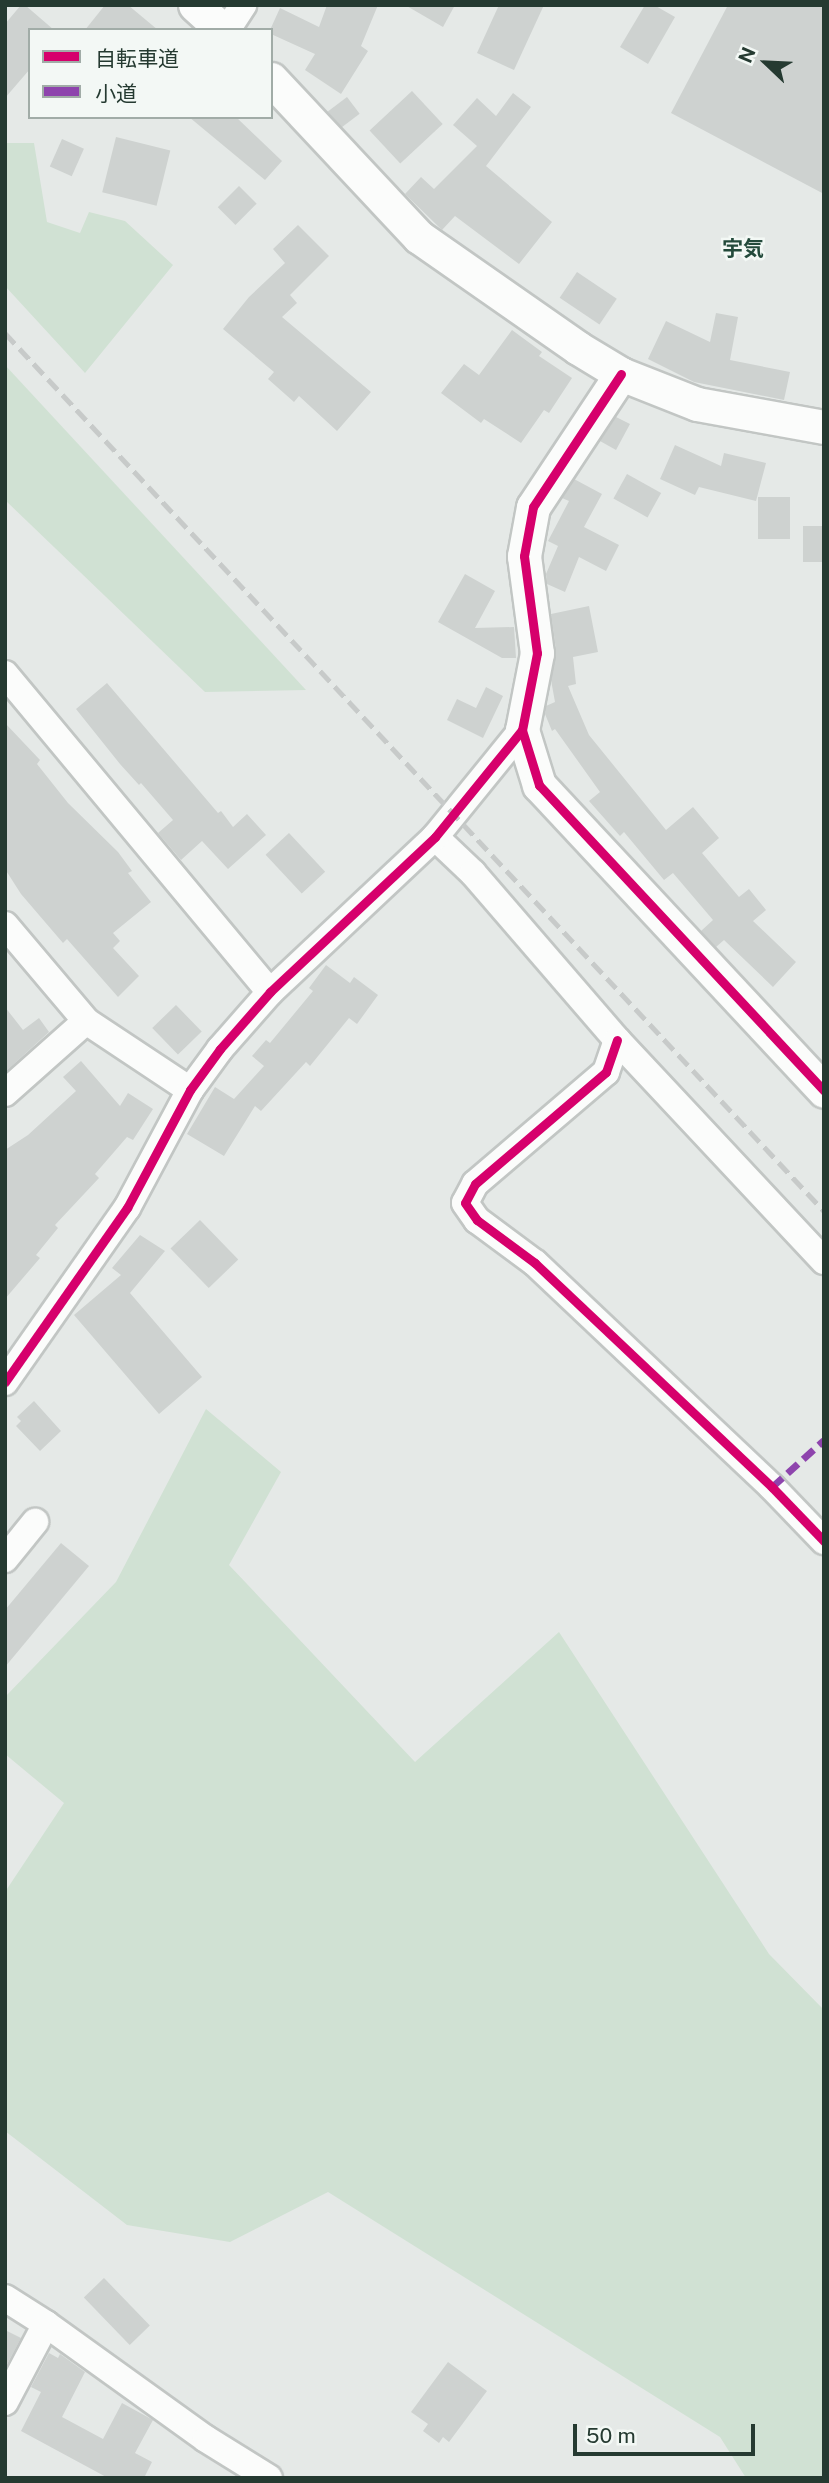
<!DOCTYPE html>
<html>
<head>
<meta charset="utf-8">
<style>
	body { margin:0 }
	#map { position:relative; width:829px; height:2483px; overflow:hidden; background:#e5e9e7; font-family:"Public Sans","Noto Sans JP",sans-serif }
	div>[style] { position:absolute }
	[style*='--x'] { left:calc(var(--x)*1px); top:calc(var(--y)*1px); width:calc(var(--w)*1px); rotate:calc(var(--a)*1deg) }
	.green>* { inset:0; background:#d0e1d3 }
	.building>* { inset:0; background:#ced2d0; transform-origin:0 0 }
	.roads { filter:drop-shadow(2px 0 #c2c6c4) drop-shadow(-2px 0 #c2c6c4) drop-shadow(0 2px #c2c6c4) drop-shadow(0 -2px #c2c6c4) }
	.minor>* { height:26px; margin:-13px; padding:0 13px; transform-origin:13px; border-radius:13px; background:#fbfcfb }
	.tertiary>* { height:33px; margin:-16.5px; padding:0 16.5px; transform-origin:16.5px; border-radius:16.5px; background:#fbfcfb }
	.rail>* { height:5px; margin-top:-2.5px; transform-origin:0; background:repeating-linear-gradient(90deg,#c7cac9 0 14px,transparent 0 21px) }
	.quiet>* { height:7px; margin-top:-3.5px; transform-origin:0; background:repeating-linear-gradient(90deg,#8e44ad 0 14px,transparent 0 21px) }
	.cycleway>* { height:9px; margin:-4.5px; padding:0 4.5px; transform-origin:4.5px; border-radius:4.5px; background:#d6006c }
	span { translate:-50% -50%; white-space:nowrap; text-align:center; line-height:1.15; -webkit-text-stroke:5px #f3f8f5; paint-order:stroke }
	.quarter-label { font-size:21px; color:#234a3b; font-weight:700 }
	.frame { position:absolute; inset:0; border:7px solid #253a31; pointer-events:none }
	.legend { position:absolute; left:28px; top:28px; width:245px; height:91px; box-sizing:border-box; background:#f3f8f5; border:2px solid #a1aca7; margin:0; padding:9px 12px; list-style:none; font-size:21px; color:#253a31 }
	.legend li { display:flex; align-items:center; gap:14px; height:35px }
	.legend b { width:35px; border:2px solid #a1aca7 }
	.north { position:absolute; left:731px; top:28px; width:70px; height:70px; -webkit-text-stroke:5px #f3f8f5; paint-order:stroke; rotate:293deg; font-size:19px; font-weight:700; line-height:28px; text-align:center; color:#253a31 }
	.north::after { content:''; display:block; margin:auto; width:24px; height:32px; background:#253a31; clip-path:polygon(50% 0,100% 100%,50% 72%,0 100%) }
	.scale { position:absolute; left:573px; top:2424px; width:182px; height:32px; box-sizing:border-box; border:4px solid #253a31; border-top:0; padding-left:9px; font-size:21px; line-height:24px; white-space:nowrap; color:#253a31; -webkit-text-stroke:5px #f3f8f5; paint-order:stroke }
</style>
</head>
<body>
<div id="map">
	<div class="green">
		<div style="clip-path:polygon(5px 143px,34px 143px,47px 222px,80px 233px,89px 212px,125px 221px,173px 265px,85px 373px,5px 286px)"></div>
		<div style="clip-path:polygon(5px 365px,306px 690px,205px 692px,5px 500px)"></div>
		<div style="clip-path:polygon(206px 1409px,281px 1472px,229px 1565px,415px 1762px,559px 1632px,769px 1954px,824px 2010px,824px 2478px,746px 2478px,720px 2437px,328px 2192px,230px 2242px,127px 2225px,5px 2131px,5px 1892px,64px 1803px,5px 1754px,5px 1697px,116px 1582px)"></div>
	</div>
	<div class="building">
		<div style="clip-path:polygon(21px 5px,25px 5px,54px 30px,30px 30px,30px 69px,5px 98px,5px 24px)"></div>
		<div style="clip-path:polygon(105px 5px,128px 5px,158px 30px,85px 30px)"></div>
		<div style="clip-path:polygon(327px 5px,378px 5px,361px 46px,368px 51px,341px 94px,305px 70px,315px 54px,271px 34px,270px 30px,280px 8px,319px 27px)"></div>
		<div style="clip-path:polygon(405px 5px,455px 5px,443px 27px)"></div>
		<div style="clip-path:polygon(499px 5px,544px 5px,514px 70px,477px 53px)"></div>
		<div style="clip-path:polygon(645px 5px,654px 5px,675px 17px,648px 64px,620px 47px)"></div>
		<div style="clip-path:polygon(728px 5px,824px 5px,824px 194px,671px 113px)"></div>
		<div style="left:412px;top:91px;width:45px;height:58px;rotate:47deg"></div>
		<div style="clip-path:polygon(513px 93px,531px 107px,486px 166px,552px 222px,519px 264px,455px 216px,442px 230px,405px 194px,421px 177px,434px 189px,477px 146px,453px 125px,477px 98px,496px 116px)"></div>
		<div style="left:347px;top:97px;width:21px;height:24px;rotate:53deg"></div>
		<div style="clip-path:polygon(189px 117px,236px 117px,282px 161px,265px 180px)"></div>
		<div style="left:116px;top:137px;width:56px;height:57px;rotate:14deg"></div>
		<div style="left:62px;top:139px;width:24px;height:30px;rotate:24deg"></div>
		<div style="left:239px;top:186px;width:25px;height:30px;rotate:45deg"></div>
		<div style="clip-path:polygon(298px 225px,329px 256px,290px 295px,297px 303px,282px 317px,371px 392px,337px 431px,299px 396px,294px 402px,268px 379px,274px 372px,223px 329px,249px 297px,285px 263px,273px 249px)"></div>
		<div style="left:577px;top:272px;width:48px;height:31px;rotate:34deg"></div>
		<div style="clip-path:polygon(716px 313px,738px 317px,730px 360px,790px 372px,784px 400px,694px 382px,648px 359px,666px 321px,710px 342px)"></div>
		<div style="clip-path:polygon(512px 330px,542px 352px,539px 356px,572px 378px,549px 413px,544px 410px,521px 443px,484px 419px,481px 423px,441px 393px,464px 364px,479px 375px)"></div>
		<div style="clip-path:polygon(616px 417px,630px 424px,616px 450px,600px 441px)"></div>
		<div style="clip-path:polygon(675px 445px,721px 466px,724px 453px,766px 463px,756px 501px,699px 487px,695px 495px,660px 479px)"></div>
		<div style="left:627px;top:474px;width:39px;height:28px;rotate:29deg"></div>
		<div style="clip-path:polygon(574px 479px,602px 494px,584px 527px,619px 545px,606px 571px,579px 557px,565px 592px,547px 584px,546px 574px,558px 546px,548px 541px,569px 501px,562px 498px)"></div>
		<div style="left:758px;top:497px;width:32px;height:42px"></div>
		<div style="left:824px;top:526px;width:36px;height:21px;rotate:90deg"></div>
		<div style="clip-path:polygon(465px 574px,495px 591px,475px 628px,514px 627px,516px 658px,502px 658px,438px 622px)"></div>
		<div style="clip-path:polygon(589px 606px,598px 652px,573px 657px,576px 684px,568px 686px,589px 735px,666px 830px,693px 807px,719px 838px,702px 853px,739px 897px,749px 889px,766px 910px,753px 921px,796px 962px,773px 987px,724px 940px,716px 947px,701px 931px,713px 920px,673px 873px,664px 880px,624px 832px,620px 836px,589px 801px,600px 792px,555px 729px,552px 731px,545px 714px,546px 706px,555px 702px,551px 680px,556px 650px,551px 614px)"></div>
		<div style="clip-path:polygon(107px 683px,218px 813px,221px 811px,233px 827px,247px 814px,266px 835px,228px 869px,202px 841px,181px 860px,158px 833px,173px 820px,141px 783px,139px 785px,120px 764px,76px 709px)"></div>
		<div style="clip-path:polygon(486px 687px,503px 696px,483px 738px,447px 720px,457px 699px,476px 708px)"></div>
		<div style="clip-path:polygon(5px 723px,40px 760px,37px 764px,68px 803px,118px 852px,132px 871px,128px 873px,151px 902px,113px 933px,120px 941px,113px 948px,139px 976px,118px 997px,67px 939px,63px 943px,21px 894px,5px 869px)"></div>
		<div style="left:289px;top:833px;width:53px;height:32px;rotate:47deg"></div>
		<div style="clip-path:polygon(326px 965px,350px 983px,354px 977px,378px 995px,357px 1024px,349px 1018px,310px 1066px,306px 1062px,261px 1111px,255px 1106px,224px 1156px,187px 1134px,215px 1087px,234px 1099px,264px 1066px,252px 1056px,266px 1040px,270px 1043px,313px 991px,309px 988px)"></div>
		<div style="left:176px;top:1005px;width:37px;height:33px;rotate:46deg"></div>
		<div style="clip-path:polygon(5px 1007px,23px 1030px,39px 1018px,49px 1032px,5px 1072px)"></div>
		<div style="clip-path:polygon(81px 1061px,120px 1106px,128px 1093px,153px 1109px,133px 1140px,127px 1137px,95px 1174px,99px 1178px,55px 1225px,58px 1228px,36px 1255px,40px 1258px,5px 1299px,5px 1150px,28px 1135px,76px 1091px,63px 1077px)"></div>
		<div style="left:200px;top:1220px;width:55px;height:41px;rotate:46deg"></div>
		<div style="clip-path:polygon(140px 1235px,165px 1251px,130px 1293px,202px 1377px,159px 1414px,74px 1315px,121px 1275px,112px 1268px)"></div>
		<div style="clip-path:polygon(34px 1401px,61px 1431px,40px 1451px,16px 1426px,21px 1421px,17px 1417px)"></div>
		<div style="clip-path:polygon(61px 1543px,89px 1566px,5px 1667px,5px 1610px)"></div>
		<div style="left:104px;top:2278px;width:66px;height:28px;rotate:46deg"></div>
		<div style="clip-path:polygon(5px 2330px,21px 2338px,5px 2368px)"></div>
		<div style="clip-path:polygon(49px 2353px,58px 2358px,60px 2354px,85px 2372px,62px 2417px,103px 2439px,122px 2403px,153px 2420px,135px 2453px,152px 2462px,144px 2478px,108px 2478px,21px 2431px,41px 2392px,31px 2387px)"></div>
		<div style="clip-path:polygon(448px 2362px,487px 2391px,449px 2442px,443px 2437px,439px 2443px,423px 2431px,428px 2424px,411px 2412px)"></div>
	</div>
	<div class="roads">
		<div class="minor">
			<div style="--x:227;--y:30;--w:30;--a:-57"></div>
			<div style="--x:5;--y:674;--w:414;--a:50.2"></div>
			<div style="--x:435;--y:837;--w:52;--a:43.5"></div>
			<div style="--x:473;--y:873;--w:221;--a:49.2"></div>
			<div style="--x:617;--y:1040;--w:303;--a:46.9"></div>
			<div style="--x:5;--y:925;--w:126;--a:49.8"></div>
			<div style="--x:86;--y:1021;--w:125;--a:33.6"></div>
			<div style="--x:617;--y:1040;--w:34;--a:109"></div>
			<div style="--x:606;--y:1072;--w:172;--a:139.5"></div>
			<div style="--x:475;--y:1184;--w:21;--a:118"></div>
			<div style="--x:465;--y:1203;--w:21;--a:55"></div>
			<div style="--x:477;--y:1220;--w:72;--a:36.6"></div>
			<div style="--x:535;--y:1263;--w:326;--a:43.4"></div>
			<div style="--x:772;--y:1487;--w:75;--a:46.1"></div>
			<div style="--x:5;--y:1093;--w:108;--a:-41.6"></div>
			<div style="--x:5;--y:1382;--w:213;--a:-55"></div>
			<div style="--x:127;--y:1208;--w:134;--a:-61.9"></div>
			<div style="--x:190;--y:1090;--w:51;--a:-53.8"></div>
			<div style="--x:220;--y:1049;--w:76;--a:-48.7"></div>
			<div style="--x:270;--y:992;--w:226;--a:-43.2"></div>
			<div style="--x:435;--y:837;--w:138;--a:-50.9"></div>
			<div style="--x:5;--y:1559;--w:48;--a:-51"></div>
			<div style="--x:5;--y:2298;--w:49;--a:32.4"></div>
			<div style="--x:5;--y:2402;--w:88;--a:-62.3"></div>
			<div style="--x:46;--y:2324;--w:197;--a:35.7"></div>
			<div style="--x:206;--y:2439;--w:74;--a:31.8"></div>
		</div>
		<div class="tertiary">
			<div style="--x:195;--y:5;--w:38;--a:42"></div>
			<div style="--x:271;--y:79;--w:216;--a:46.9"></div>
			<div style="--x:419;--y:237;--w:194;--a:34.9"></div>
			<div style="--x:578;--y:348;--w:50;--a:31.2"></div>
			<div style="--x:621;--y:374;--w:82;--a:21.5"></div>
			<div style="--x:697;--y:404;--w:129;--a:10.3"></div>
			<div style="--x:621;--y:374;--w:159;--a:123.5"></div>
			<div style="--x:533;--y:507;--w:50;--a:100.4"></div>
			<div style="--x:524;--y:556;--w:98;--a:82.4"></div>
			<div style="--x:537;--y:653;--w:78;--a:101"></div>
			<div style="--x:522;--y:730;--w:58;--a:72.8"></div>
			<div style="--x:539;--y:785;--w:418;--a:47"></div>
		</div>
	</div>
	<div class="rail">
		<div style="--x:5;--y:333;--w:1201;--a:46.99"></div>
	</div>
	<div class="quiet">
		<div style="--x:772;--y:1487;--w:70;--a:-42.1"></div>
	</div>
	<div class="cycleway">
		<div style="--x:621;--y:374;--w:159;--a:123.5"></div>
		<div style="--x:533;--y:507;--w:50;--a:100.4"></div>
		<div style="--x:524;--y:556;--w:98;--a:82.4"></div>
		<div style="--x:537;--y:653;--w:78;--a:101"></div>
		<div style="--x:522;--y:730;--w:58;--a:72.8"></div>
		<div style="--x:539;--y:785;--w:418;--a:47"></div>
		<div style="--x:617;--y:1040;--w:34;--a:109"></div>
		<div style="--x:606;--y:1072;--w:172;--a:139.5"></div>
		<div style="--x:475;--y:1184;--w:21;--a:118"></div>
		<div style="--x:465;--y:1203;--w:21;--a:55"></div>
		<div style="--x:477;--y:1220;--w:72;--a:36.6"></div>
		<div style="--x:535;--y:1263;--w:326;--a:43.4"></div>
		<div style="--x:772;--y:1487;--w:75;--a:46.1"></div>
		<div style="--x:5;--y:1382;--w:213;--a:-55"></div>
		<div style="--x:127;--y:1208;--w:134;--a:-61.9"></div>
		<div style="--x:190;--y:1090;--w:51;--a:-53.8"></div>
		<div style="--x:220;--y:1049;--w:76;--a:-48.7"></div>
		<div style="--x:270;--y:992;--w:226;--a:-43.2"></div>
		<div style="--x:435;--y:837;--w:138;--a:-50.9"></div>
	</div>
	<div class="quarter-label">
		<span style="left:743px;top:249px">宇気</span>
	</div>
	<div class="frame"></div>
	<ul class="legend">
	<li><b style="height:9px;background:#d6006c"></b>自転車道</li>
	<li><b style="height:9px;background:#8e44ad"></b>小道</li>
	</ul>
	<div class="north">N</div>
	<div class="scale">50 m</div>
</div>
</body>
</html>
